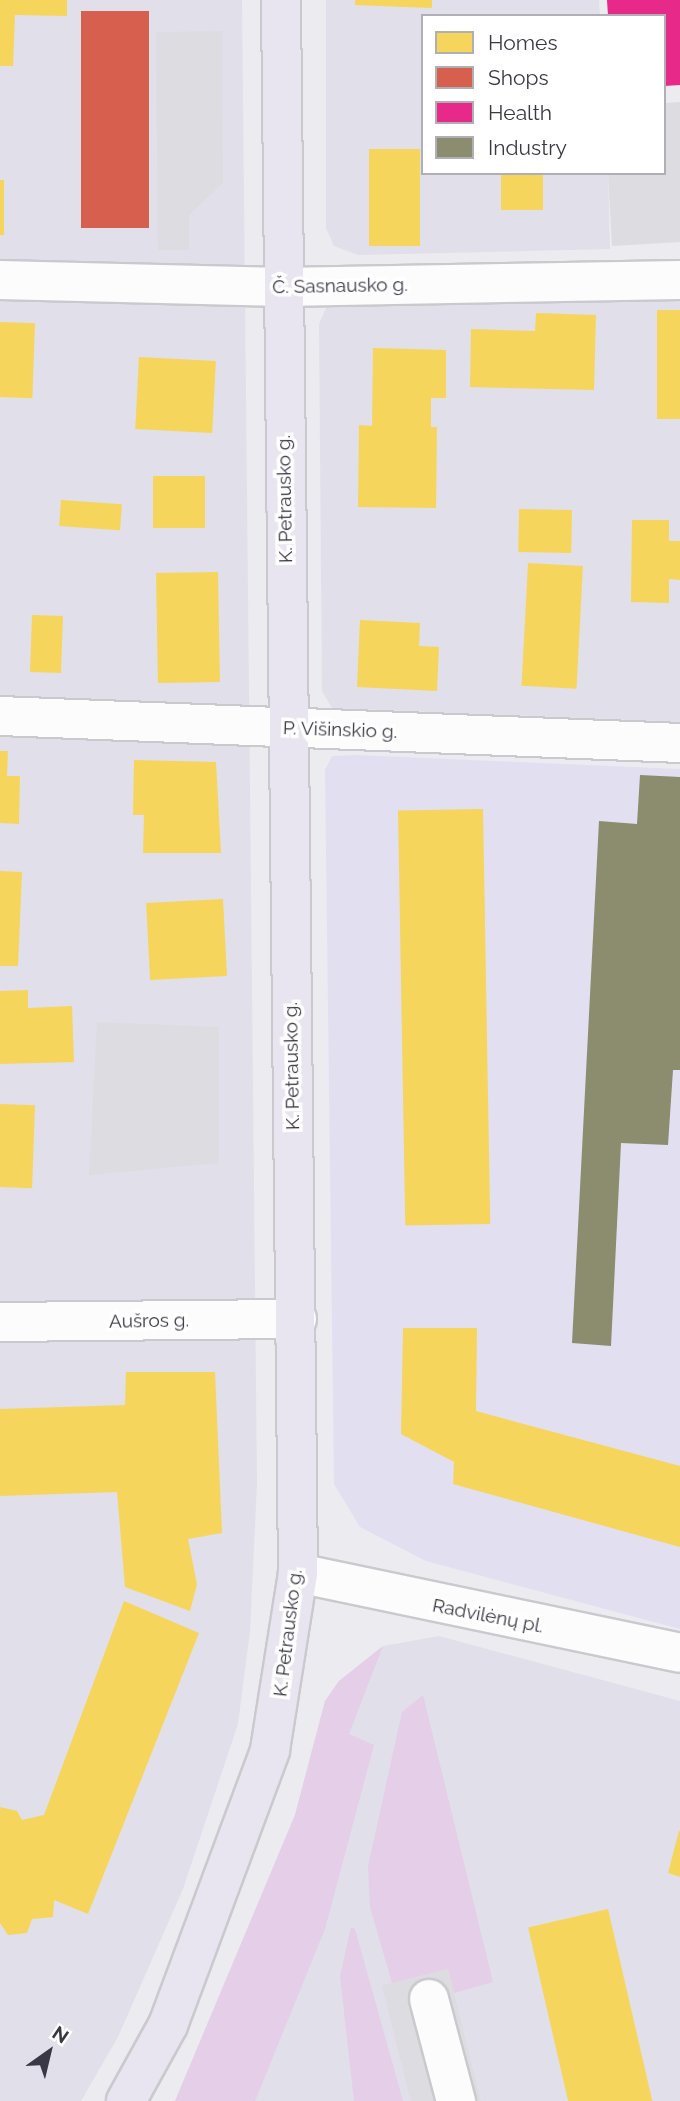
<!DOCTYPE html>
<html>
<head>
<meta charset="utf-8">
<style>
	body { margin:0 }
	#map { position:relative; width:680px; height:2101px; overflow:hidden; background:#ecebf0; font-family:Raleway,sans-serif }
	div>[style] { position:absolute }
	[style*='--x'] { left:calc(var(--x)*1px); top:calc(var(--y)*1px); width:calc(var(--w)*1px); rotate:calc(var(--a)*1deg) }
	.residential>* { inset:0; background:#e1dfea }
	.commercial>* { inset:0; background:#e2dff1 }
	.green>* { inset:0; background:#e5cee8 }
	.parking>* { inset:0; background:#dddce1; transform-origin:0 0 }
	.homes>* { inset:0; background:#f6d55c; transform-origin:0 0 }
	.shops>* { inset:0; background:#d6604d; transform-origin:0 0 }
	.health>* { inset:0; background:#e7298a }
	.industry>* { inset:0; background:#8c8c6e }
	.roads { filter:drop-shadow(2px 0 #cac9ce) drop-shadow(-2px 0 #cac9ce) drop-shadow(0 2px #cac9ce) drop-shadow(0 -2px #cac9ce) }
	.minor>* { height:38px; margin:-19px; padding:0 19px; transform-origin:19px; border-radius:19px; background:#fcfcfd }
	.primary>* { height:38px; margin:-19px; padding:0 19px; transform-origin:19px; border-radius:19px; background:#e8e5f0 }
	span { translate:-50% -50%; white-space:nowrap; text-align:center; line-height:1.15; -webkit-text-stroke:7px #fff; paint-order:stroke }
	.street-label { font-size:19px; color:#3a3845 }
	.legend { position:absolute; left:421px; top:14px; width:245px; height:161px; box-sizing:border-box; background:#fff; border:2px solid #b0afb5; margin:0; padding:9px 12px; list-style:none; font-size:21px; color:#3a3845 }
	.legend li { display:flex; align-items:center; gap:14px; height:35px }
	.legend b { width:35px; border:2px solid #b0afb5 }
	.north { position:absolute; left:14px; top:2017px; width:70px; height:70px; -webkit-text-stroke:5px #fff; paint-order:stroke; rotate:34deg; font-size:19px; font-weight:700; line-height:28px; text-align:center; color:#3a3845 }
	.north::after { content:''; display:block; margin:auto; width:24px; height:32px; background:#3a3845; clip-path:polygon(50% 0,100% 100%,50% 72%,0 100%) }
</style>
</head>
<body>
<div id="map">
	<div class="residential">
		<div style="clip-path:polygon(0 0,242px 0,257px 1484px,250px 1631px,238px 1724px,183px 1889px,118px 2037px,81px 2101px,0 2101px)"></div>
		<div style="clip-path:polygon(326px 0,599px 0,600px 16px,423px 16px,423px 173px,608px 173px,610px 249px,358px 255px,334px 246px,326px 228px)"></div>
		<div style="clip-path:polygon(680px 290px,680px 722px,332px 708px,322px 691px,319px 324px,327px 306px,335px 300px)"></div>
		<div style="clip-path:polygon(439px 1636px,680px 1701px,680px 2101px,175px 2101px,295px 1815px,325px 1701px,339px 1681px,383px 1646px)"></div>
	</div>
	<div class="commercial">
		<div style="clip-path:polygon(356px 755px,680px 769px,680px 1629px,426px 1561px,360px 1527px,334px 1484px,325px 770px,332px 756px)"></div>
	</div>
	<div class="green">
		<div style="clip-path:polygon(383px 1646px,349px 1734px,374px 1745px,325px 1929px,255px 2101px,175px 2101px,295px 1815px,325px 1701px,339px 1681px)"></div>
		<div style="clip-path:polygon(423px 1695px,493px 1982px,454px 1993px,447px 1970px,392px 1983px,370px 1907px,368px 1866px,402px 1712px)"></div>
		<div style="clip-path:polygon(351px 1927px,355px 1929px,403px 2101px,354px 2101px,340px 1976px)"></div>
	</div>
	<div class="parking">
		<div style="clip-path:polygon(222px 31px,223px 183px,189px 215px,189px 250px,158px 250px,156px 32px)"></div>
		<div style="clip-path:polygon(680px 102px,680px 242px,612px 246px,608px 173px,664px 173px,664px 103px)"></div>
		<div style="clip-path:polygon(97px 1022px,219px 1027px,219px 1163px,89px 1175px)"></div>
		<div style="left:448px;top:1969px;width:136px;height:68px;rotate:76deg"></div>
	</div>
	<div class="homes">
		<div style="clip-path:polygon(0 0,67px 0,67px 16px,15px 15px,13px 66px,0 66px)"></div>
		<div style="clip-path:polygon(355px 0,432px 0,432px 8px,355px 5px)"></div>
		<div style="left:369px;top:149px;width:51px;height:97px"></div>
		<div style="left:501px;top:174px;width:42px;height:36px"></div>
		<div style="left:0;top:180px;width:4px;height:55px"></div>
		<div style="left:657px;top:310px;width:23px;height:109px"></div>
		<div style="clip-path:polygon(536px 313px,596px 315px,594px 390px,470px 387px,471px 329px,535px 331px)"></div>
		<div style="left:0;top:322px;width:35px;height:75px;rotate:2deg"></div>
		<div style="clip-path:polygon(373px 348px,446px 350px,446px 398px,431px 398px,431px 427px,437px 427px,436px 508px,358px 507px,359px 425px,372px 426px)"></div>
		<div style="left:139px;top:357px;width:77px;height:72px;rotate:3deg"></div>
		<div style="left:153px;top:476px;width:52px;height:52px"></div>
		<div style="left:61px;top:500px;width:61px;height:26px;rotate:4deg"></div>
		<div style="left:519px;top:509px;width:53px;height:43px;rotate:1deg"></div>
		<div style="clip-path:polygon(632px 520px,669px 520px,669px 541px,680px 541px,680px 580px,669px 579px,669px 603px,631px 602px)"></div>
		<div style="left:528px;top:563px;width:55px;height:123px;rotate:3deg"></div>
		<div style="left:218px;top:572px;width:110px;height:62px;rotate:89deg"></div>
		<div style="left:32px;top:615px;width:31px;height:57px;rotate:2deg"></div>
		<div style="clip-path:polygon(360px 620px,420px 623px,419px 646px,439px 647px,437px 691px,357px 687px)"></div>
		<div style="clip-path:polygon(0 751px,8px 751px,7px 776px,20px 776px,19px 824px,0 823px)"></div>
		<div style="clip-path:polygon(134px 760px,216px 762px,221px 853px,143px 853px,144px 815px,133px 815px)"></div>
		<div style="left:483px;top:809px;width:415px;height:85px;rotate:89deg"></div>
		<div style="clip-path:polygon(0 871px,22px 872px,18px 966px,0 966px)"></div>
		<div style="left:223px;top:899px;width:77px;height:77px;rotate:87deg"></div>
		<div style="clip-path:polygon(28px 990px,28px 1008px,72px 1006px,74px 1062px,0 1064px,0 991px)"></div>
		<div style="left:0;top:1104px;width:35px;height:83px;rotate:2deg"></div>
		<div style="clip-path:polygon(403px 1328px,477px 1328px,476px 1411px,680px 1466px,680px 1547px,453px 1484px,454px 1462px,401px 1434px)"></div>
		<div style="clip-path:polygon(126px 1372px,215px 1372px,222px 1533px,188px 1539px,197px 1584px,190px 1611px,125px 1587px,117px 1492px,0 1496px,0 1409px,125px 1405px)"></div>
		<div style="clip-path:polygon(124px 1601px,199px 1633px,88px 1914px,54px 1900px,53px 1917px,32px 1919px,27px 1933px,8px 1935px,0 1923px,0 1807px,17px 1811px,22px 1820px,44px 1815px)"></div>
		<div style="clip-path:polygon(679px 1831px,680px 1831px,680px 1877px,668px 1873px)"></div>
		<div style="left:608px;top:1909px;width:197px;height:82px;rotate:77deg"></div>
	</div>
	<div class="shops">
		<div style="left:81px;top:11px;width:68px;height:217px"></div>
	</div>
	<div class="health">
		<div style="clip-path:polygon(607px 0,680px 0,680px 85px,664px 86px,664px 16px,608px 16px)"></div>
	</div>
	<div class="industry">
		<div style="clip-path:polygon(640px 775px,680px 777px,680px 1070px,673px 1070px,668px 1145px,621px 1143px,611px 1346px,572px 1343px,599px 821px,637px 824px)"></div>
	</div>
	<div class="roads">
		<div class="minor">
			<div style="--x:0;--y:280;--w:282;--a:1.4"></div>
			<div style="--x:282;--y:287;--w:398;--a:-1"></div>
			<div style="--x:0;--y:716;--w:681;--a:2.27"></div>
			<div style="--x:0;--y:1322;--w:297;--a:-0.6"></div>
			<div style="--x:298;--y:1573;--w:390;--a:11.8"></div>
			<div style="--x:429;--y:1999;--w:106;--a:75.2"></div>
		</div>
		<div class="primary">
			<div style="--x:126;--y:2101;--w:87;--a:-61.1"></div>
			<div style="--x:168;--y:2025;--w:293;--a:-69.6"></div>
			<div style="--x:270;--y:1750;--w:179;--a:-81"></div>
			<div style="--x:298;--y:1573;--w:1573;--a:-90.62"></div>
		</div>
	</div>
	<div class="street-label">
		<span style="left:340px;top:286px;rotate:-1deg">Č. Sasnausko g.</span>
		<span style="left:285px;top:499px;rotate:-91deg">K. Petrausko g.</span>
		<span style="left:340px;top:730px;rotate:2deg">P. Višinskio g.</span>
		<span style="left:292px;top:1066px;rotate:-91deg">K. Petrausko g.</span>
		<span style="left:149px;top:1321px;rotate:-1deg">Aušros g.</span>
		<span style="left:488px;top:1616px;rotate:11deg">Radvilėnų pl.</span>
		<span style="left:288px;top:1633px;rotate:-83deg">K. Petrausko g.</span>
	</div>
	<ul class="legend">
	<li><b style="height:19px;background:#f6d55c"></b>Homes</li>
	<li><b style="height:19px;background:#d6604d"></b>Shops</li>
	<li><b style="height:19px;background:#e7298a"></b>Health</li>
	<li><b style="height:19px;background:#8c8c6e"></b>Industry</li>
	</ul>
	<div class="north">N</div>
</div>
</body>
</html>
